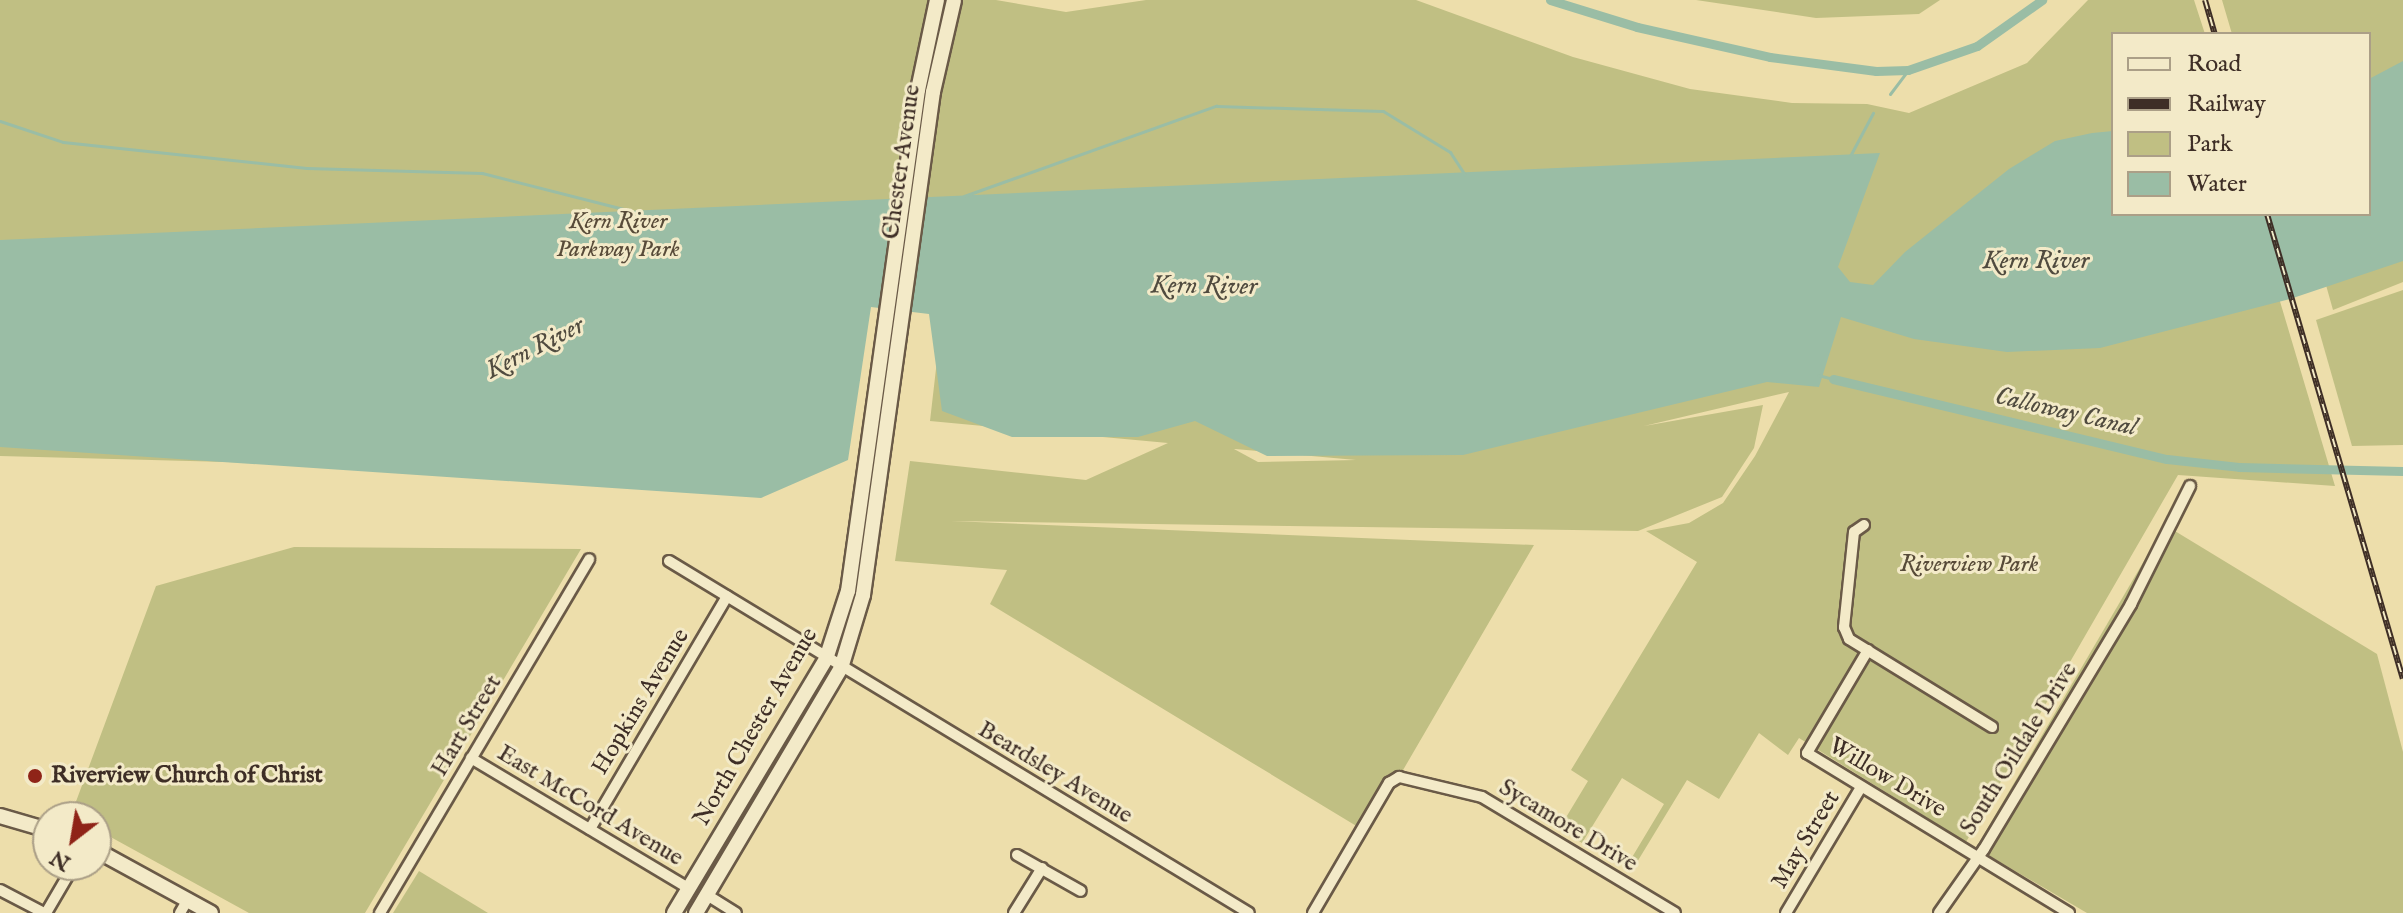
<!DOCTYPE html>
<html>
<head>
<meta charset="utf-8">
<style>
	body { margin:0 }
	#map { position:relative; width:2403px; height:913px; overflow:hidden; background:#eddeab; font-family:"IM FELL English",serif }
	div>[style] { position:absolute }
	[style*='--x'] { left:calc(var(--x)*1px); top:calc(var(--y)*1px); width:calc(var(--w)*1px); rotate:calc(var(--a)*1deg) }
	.green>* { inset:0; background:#c0bf83 }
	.water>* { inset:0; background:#9abda5 }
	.stream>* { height:3px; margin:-1.5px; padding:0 1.5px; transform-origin:1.5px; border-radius:1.5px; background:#9abda5 }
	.canal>* { height:9px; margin:-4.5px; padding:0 4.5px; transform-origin:4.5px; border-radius:4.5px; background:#9abda5 }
	.roads { filter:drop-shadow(2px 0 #6a5a47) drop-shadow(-2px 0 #6a5a47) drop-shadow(0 2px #6a5a47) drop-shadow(0 -2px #6a5a47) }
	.street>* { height:10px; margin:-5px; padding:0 5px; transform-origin:5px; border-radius:5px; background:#f3eac8 }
	.secondary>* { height:14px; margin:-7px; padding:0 7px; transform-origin:7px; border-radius:7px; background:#f3eac8 }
	.rail>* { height:6px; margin-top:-3px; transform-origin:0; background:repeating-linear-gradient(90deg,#f3eac8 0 9px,#3e2e26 0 18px); box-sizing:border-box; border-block:2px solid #3e2e26 }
	.dots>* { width:22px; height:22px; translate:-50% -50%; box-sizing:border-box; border:4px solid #f3eac8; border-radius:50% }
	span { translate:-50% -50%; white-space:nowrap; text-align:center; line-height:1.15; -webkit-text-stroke:6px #f3eac8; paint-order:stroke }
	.street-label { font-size:24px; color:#3e2e26 }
	.park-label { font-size:24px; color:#584b39; font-style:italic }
	.poi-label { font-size:24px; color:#3e2e26; font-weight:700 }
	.left { translate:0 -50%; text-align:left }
	.water-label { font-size:26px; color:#504b3f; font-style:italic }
	.legend { position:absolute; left:2111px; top:32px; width:260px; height:184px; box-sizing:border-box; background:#f3eac8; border:2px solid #ab9f87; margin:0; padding:10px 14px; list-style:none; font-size:24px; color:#3e2e26 }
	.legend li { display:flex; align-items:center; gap:16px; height:40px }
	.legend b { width:40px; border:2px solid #ab9f87 }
	.north { position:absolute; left:32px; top:801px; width:80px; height:80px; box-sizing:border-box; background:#f3eac8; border:2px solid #ab9f87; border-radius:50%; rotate:211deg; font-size:22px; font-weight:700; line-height:32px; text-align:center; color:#3e2e26 }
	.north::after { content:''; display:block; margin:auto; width:28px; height:36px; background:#8f2418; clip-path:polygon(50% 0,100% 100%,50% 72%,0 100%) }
</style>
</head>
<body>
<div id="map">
	<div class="green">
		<div style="clip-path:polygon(evenodd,0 0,996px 0,1066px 12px,1146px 0,1416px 0,1573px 57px,1690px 89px,1792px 103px,1867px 104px,1909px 113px,2027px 63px,2088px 0,2194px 0,2205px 34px,2113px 34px,2113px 214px,2276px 288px,2335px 486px,2178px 475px,1966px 842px,1799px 738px,1788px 755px,1759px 733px,1719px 799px,1687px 780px,1631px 872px,1625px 869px,1664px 804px,1622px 778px,1582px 843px,1559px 829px,1588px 781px,1571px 770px,1697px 562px,1646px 531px,1689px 523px,1723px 503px,1755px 456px,1789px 392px,1644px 426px,1763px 405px,1754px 448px,1722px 497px,1638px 531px,951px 521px,1534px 545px,1399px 777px,1363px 830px,990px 604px,1007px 570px,895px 561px,910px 461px,1086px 480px,1168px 443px,930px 421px,943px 308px,858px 299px,754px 476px,0 456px,0 0,1234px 449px,1235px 449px,1356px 460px,1258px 462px,1234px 449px)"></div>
		<div style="clip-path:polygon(1696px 0,1940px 0,1919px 14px,1816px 18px)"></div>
		<div style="clip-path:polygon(2222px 0,2403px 0,2403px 282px,2333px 310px,2306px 214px,2369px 214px,2369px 34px,2232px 34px)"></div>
		<div style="clip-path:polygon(2403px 290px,2403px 445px,2352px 446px,2316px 320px)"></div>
		<div style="clip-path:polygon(2165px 525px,2377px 654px,2403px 752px,2403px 913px,2087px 913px,1976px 848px)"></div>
		<div style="clip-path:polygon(294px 547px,581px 549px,365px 913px,249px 913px,96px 829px,96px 817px,71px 815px,156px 586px)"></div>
		<div style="clip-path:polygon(419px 871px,488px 913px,393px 913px)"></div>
	</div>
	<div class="water">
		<div style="clip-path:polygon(2403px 61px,2403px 261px,2290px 299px,2100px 348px,2007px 352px,1914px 339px,1841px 317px,1819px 387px,1767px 382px,1463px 455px,1267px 456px,1195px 421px,1138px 437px,1012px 437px,942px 411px,929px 314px,871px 307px,848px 460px,761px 498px,0 447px,0 240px,1880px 153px,1838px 267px,1850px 282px,1873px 285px,1905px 252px,2009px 169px,2055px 141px,2092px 133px,2113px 131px,2113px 214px,2369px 214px,2369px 79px)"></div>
	</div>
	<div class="stream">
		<div style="--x:1890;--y:94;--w:30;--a:-53"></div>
		<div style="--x:0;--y:121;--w:66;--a:18.4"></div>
		<div style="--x:63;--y:142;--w:245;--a:6.1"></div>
		<div style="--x:307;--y:168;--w:175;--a:1.6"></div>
		<div style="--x:482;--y:173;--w:154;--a:14.3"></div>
		<div style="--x:1850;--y:156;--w:49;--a:-61.9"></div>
		<div style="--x:964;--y:196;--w:268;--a:-19.7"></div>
		<div style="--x:1216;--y:106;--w:167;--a:1.7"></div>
		<div style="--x:1383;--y:111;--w:79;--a:31.5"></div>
		<div style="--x:1450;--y:152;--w:27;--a:57"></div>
		<div style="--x:1818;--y:375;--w:16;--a:15"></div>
	</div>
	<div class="canal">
		<div style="--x:1550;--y:0;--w:91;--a:17.2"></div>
		<div style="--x:1637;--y:27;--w:136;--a:12.7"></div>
		<div style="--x:1770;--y:57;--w:107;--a:7.5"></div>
		<div style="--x:1876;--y:71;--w:32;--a:-2"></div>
		<div style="--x:1908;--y:70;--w:73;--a:-19.2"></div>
		<div style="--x:1977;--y:46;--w:80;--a:-35.3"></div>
		<div style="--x:1833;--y:379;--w:343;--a:13.5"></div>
		<div style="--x:2167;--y:459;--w:72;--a:6.3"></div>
		<div style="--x:2239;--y:467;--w:164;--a:1.4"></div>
	</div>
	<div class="roads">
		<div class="street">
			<div style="--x:1864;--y:525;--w:12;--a:145"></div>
			<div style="--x:1854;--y:532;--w:96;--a:96"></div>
			<div style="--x:1844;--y:627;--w:13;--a:67"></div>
			<div style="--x:1849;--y:639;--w:168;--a:31.6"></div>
			<div style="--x:669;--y:561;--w:678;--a:31.25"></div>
			<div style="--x:1868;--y:650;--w:120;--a:120.6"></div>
			<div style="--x:1807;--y:753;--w:307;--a:31.4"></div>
			<div style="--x:471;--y:758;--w:253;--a:30.9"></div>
			<div style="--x:590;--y:829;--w:270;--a:-59.5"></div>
			<div style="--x:1017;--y:855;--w:73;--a:29.4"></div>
			<div style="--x:0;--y:890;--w:50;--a:27.6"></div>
			<div style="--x:707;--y:895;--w:34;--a:32"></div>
			<div style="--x:46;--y:913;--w:56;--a:-59.7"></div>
			<div style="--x:180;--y:913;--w:16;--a:-60"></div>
			<div style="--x:380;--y:913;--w:411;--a:-59.4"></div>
			<div style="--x:1014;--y:913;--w:53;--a:-58.1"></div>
			<div style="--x:1313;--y:913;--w:151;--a:-59.7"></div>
			<div style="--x:1389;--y:783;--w:12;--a:-31"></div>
			<div style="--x:1399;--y:777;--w:85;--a:13.5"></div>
			<div style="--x:1482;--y:797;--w:225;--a:31"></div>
			<div style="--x:1786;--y:913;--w:147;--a:-59.2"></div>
			<div style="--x:1939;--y:913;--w:78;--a:-54.9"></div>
			<div style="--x:1984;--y:849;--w:286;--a:-59"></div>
			<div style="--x:2131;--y:604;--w:132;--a:-63.4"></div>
		</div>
		<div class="secondary">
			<div style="--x:0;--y:816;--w:50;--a:16.3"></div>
			<div style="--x:96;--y:850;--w:131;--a:28.7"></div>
			<div style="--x:674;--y:913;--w:296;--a:-59.1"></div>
			<div style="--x:826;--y:659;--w:71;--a:-72.1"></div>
			<div style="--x:848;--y:591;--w:506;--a:-82.05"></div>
			<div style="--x:918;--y:90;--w:92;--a:-78.1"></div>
			<div style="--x:696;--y:913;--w:285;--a:-59.4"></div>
			<div style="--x:841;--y:668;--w:76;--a:-73.2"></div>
			<div style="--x:863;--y:595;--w:508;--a:-82.08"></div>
			<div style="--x:933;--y:92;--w:94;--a:-77.1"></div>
		</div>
	</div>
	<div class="rail">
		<div style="--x:2205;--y:0;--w:35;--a:74"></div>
		<div style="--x:2267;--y:214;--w:484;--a:73.7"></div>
	</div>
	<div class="dots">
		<div style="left:35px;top:776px;background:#8f2418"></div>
	</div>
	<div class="street-label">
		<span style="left:902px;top:162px;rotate:-82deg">Chester Avenue</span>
		<span style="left:641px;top:702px;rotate:-59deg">Hopkins Avenue</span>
		<span style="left:467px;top:726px;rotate:-59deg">Hart Street</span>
		<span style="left:756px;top:727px;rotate:-60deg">North Chester Avenue</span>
		<span style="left:2019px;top:749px;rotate:-58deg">South Oildale Drive</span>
		<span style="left:1055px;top:773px;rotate:31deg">Beardsley Avenue</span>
		<span style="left:1887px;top:778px;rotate:31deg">Willow Drive</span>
		<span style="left:590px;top:806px;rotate:31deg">East McCord Avenue</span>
		<span style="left:1568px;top:826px;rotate:31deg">Sycamore Drive</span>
		<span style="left:1806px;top:840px;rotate:-59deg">May Street</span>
	</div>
	<div class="park-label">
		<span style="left:618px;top:236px">Kern River<br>Parkway Park</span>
		<span style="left:1969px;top:565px">Riverview Park</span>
	</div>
	<div class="poi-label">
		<span class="left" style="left:51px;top:776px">Riverview Church of Christ</span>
	</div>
	<div class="water-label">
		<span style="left:2036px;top:261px">Kern River</span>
		<span style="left:1204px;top:286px;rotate:1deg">Kern River</span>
		<span style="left:535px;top:348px;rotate:-27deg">Kern River</span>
		<span style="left:2066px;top:412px;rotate:13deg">Calloway Canal</span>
	</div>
	<ul class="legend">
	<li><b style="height:10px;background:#f3eac8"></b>Road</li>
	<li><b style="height:10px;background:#3e2e26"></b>Railway</li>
	<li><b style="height:22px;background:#c0bf83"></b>Park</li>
	<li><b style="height:22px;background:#9abda5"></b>Water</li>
	</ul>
	<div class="north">N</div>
</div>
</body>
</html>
